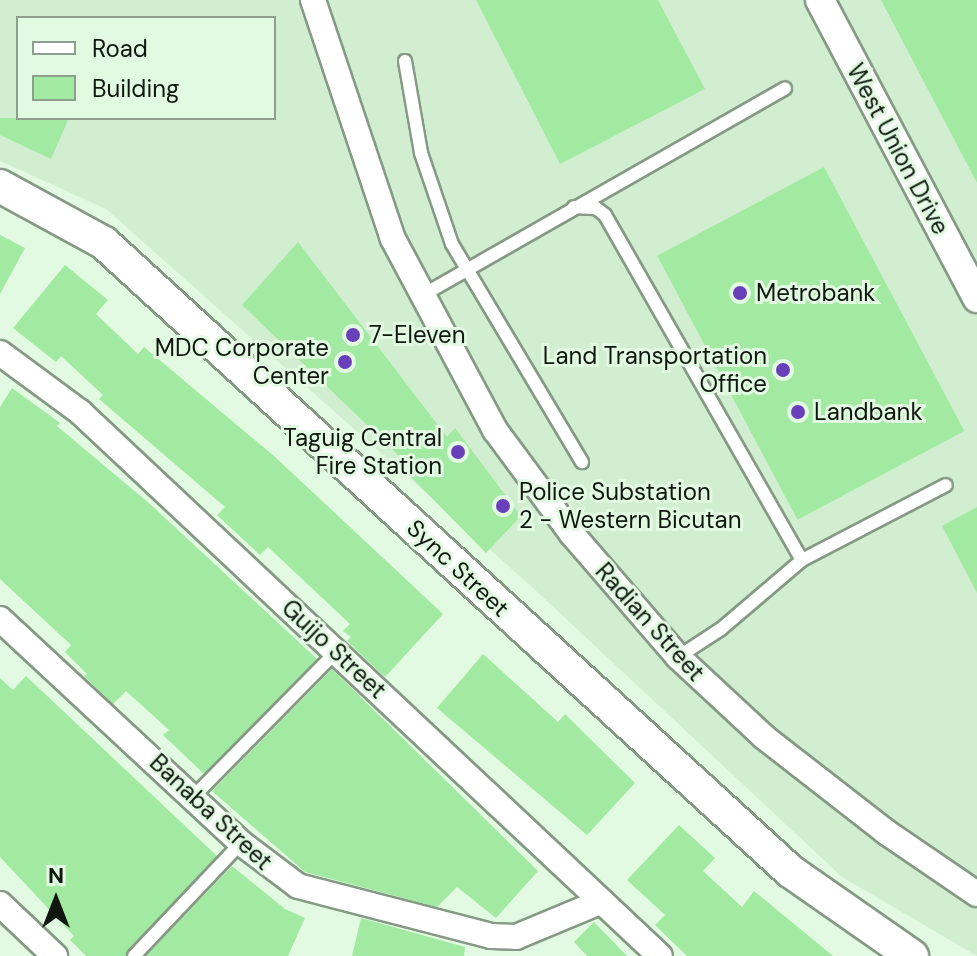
<!DOCTYPE html>
<html>
<head>
<meta charset="utf-8">
<style>
	body { margin:0 }
	#map { position:relative; width:977px; height:956px; overflow:hidden; background:#e3fae2; font-family:"DM Sans",sans-serif }
	div>[style] { position:absolute }
	[style*='--x'] { left:calc(var(--x)*1px); top:calc(var(--y)*1px); width:calc(var(--w)*1px); rotate:calc(var(--a)*1deg) }
	.built>* { inset:0; background:#d2eed1 }
	.building>* { inset:0; background:#a2e9a1; transform-origin:0 0 }
	.roads { filter:drop-shadow(2px 0 #859984) drop-shadow(-2px 0 #859984) drop-shadow(0 2px #859984) drop-shadow(0 -2px #859984) }
	.service>* { height:12px; margin:-6px; padding:0 6px; transform-origin:6px; border-radius:6px; background:#fff }
	.minor>* { height:24px; margin:-12px; padding:0 12px; transform-origin:12px; border-radius:12px; background:#fff }
	.tertiary>* { height:28px; margin:-14px; padding:0 14px; transform-origin:14px; border-radius:14px; background:#fff }
	.secondary>* { height:32px; margin:-16px; padding:0 16px; transform-origin:16px; border-radius:16px; background:#fff }
	.dots>* { width:22px; height:22px; translate:-50% -50%; box-sizing:border-box; border:4px solid #e3fae2; border-radius:50% }
	span { translate:-50% -50%; white-space:nowrap; text-align:center; line-height:1.15; -webkit-text-stroke:6px #e3fae2; paint-order:stroke }
	.street-label { font-size:24px; color:#0f170f }
	.poi-label { font-size:24px; color:#0f170f }
	.left { translate:0 -50%; text-align:left }
	.right { translate:-100% -50%; text-align:right }
	.legend { position:absolute; left:16px; top:16px; width:260px; height:104px; box-sizing:border-box; background:#e3fae2; border:2px solid #8e9f8e; margin:0; padding:10px 14px; list-style:none; font-size:24px; color:#0f170f }
	.legend li { display:flex; align-items:center; gap:16px; height:40px }
	.legend b { width:40px; border:2px solid #8e9f8e }
	.north { position:absolute; left:16px; top:860px; width:80px; height:80px; -webkit-text-stroke:6px #e3fae2; paint-order:stroke; rotate:0deg; font-size:22px; font-weight:700; line-height:32px; text-align:center; color:#0f170f }
	.north::after { content:''; display:block; margin:auto; width:28px; height:36px; background:#0f170f; clip-path:polygon(50% 0,100% 100%,50% 72%,0 100%) }
</style>
</head>
<body>
<div id="map">
	<div class="built">
		<div style="clip-path:polygon(evenodd,0 0,977px 0,977px 956px,842px 877px,533px 588px,106px 209px,0 161px,0 0,18px 18px,274px 18px,274px 118px,18px 118px,18px 18px)"></div>
	</div>
	<div class="building">
		<div style="clip-path:polygon(476px 0,658px 0,705px 89px,560px 164px)"></div>
		<div style="clip-path:polygon(881px 0,977px 0,977px 183px)"></div>
		<div style="clip-path:polygon(0 118px,69px 118px,51px 159px,0 135px)"></div>
		<div style="left:824px;top:167px;width:299px;height:189px;rotate:62deg"></div>
		<div style="clip-path:polygon(0 235px,25px 248px,0 294px)"></div>
		<div style="clip-path:polygon(298px 242px,447px 437px,455px 428px,521px 516px,486px 553px,411px 477px,416px 472px,242px 305px)"></div>
		<div style="clip-path:polygon(65px 265px,108px 300px,96px 314px,138px 354px,144px 347px,274px 456px,443px 614px,385px 677px,347px 641px,351px 637px,343px 631px,350px 624px,268px 547px,260px 555px,217px 515px,225px 507px,99px 399px,103px 395px,61px 356px,56px 362px,13px 328px)"></div>
		<div style="clip-path:polygon(12px 388px,60px 423px,57px 426px,150px 504px,317px 659px,204px 774px,163px 735px,169px 730px,126px 691px,113px 704px,84px 676px,87px 674px,65px 652px,71px 645px,0 579px,0 407px)"></div>
		<div style="clip-path:polygon(977px 507px,977px 593px,942px 526px)"></div>
		<div style="clip-path:polygon(483px 654px,558px 722px,565px 714px,635px 783px,587px 835px,437px 708px)"></div>
		<div style="clip-path:polygon(332px 669px,538px 871px,496px 918px,457px 887px,437px 907px,305px 872px,212px 791px)"></div>
		<div style="clip-path:polygon(26px 676px,217px 856px,125px 956px,86px 956px,70px 940px,74px 936px,0 857px,0 678px,13px 690px)"></div>
		<div style="clip-path:polygon(679px 825px,715px 858px,703px 871px,742px 907px,754px 891px,833px 956px,687px 956px,655px 925px,665px 915px,627px 880px)"></div>
		<div style="clip-path:polygon(232px 866px,285px 909px,305px 918px,288px 956px,146px 956px)"></div>
		<div style="clip-path:polygon(361px 918px,465px 947px,464px 956px,352px 956px)"></div>
		<div style="clip-path:polygon(594px 922px,627px 956px,587px 956px,574px 942px)"></div>
	</div>
	<div class="roads">
		<div class="service">
			<div style="--x:405;--y:61;--w:93;--a:80.1"></div>
			<div style="--x:421;--y:153;--w:96;--a:71.2"></div>
			<div style="--x:452;--y:244;--w:254;--a:59.2"></div>
			<div style="--x:574;--y:207;--w:22;--a:3"></div>
			<div style="--x:596;--y:208;--w:11;--a:38"></div>
			<div style="--x:605;--y:215;--w:397;--a:60.3"></div>
			<div style="--x:421;--y:296;--w:419;--a:-29.7"></div>
			<div style="--x:678;--y:657;--w:51;--a:-33.1"></div>
			<div style="--x:721;--y:629;--w:106;--a:-40.4"></div>
			<div style="--x:802;--y:560;--w:162;--a:-27.5"></div>
			<div style="--x:194;--y:796;--w:202;--a:-45.4"></div>
			<div style="--x:134;--y:956;--w:156;--a:-46.6"></div>
		</div>
		<div class="minor">
			<div style="--x:313;--y:0;--w:252;--a:71.5"></div>
			<div style="--x:393;--y:239;--w:217;--a:61.9"></div>
			<div style="--x:495;--y:430;--w:129;--a:53.5"></div>
			<div style="--x:572;--y:534;--w:162;--a:49.2"></div>
			<div style="--x:678;--y:657;--w:117;--a:42.9"></div>
			<div style="--x:764;--y:737;--w:155;--a:37.9"></div>
			<div style="--x:886;--y:832;--w:110;--a:34.3"></div>
			<div style="--x:0;--y:353;--w:99;--a:36.4"></div>
			<div style="--x:80;--y:412;--w:795;--a:43.17"></div>
			<div style="--x:0;--y:619;--w:329;--a:42.9"></div>
			<div style="--x:241;--y:843;--w:71;--a:37"></div>
			<div style="--x:298;--y:886;--w:199;--a:14.5"></div>
			<div style="--x:491;--y:936;--w:25;--a:2"></div>
			<div style="--x:516;--y:937;--w:91;--a:-22.6"></div>
			<div style="--x:0;--y:904;--w:76;--a:43.4"></div>
		</div>
		<div class="tertiary">
			<div style="--x:820;--y:0;--w:337;--a:62.2"></div>
		</div>
		<div class="secondary">
			<div style="--x:0;--y:186;--w:119;--a:28.7"></div>
			<div style="--x:104;--y:243;--w:930;--a:42.47"></div>
			<div style="--x:790;--y:871;--w:149;--a:34.9"></div>
		</div>
	</div>
	<div class="dots">
		<div style="left:740px;top:293px;background:#6940b9"></div>
		<div style="left:353px;top:335px;background:#6940b9"></div>
		<div style="left:345px;top:362px;background:#6940b9"></div>
		<div style="left:783px;top:370px;background:#6940b9"></div>
		<div style="left:798px;top:412px;background:#6940b9"></div>
		<div style="left:458px;top:452px;background:#6940b9"></div>
		<div style="left:503px;top:506px;background:#6940b9"></div>
	</div>
	<div class="street-label">
		<span style="left:898px;top:149px;rotate:62deg">West Union Drive</span>
		<span style="left:458px;top:568px;rotate:43deg">Sync Street</span>
		<span style="left:650px;top:622px;rotate:48deg">Radian Street</span>
		<span style="left:334px;top:649px;rotate:43deg">Guijo Street</span>
		<span style="left:211px;top:812px;rotate:43deg">Banaba Street</span>
	</div>
	<div class="poi-label">
		<span class="left" style="left:756px;top:293px">Metrobank</span>
		<span class="left" style="left:369px;top:335px">7-Eleven</span>
		<span class="right" style="left:329px;top:362px">MDC Corporate<br>Center</span>
		<span class="right" style="left:767px;top:370px">Land Transportation<br>Office</span>
		<span class="left" style="left:814px;top:412px">Landbank</span>
		<span class="right" style="left:442px;top:452px">Taguig Central<br>Fire Station</span>
		<span class="left" style="left:519px;top:506px">Police Substation<br>2 - Western Bicutan</span>
	</div>
	<ul class="legend">
	<li><b style="height:10px;background:#fff"></b>Road</li>
	<li><b style="height:22px;background:#a2e9a1"></b>Building</li>
	</ul>
	<div class="north">N</div>
</div>
</body>
</html>
